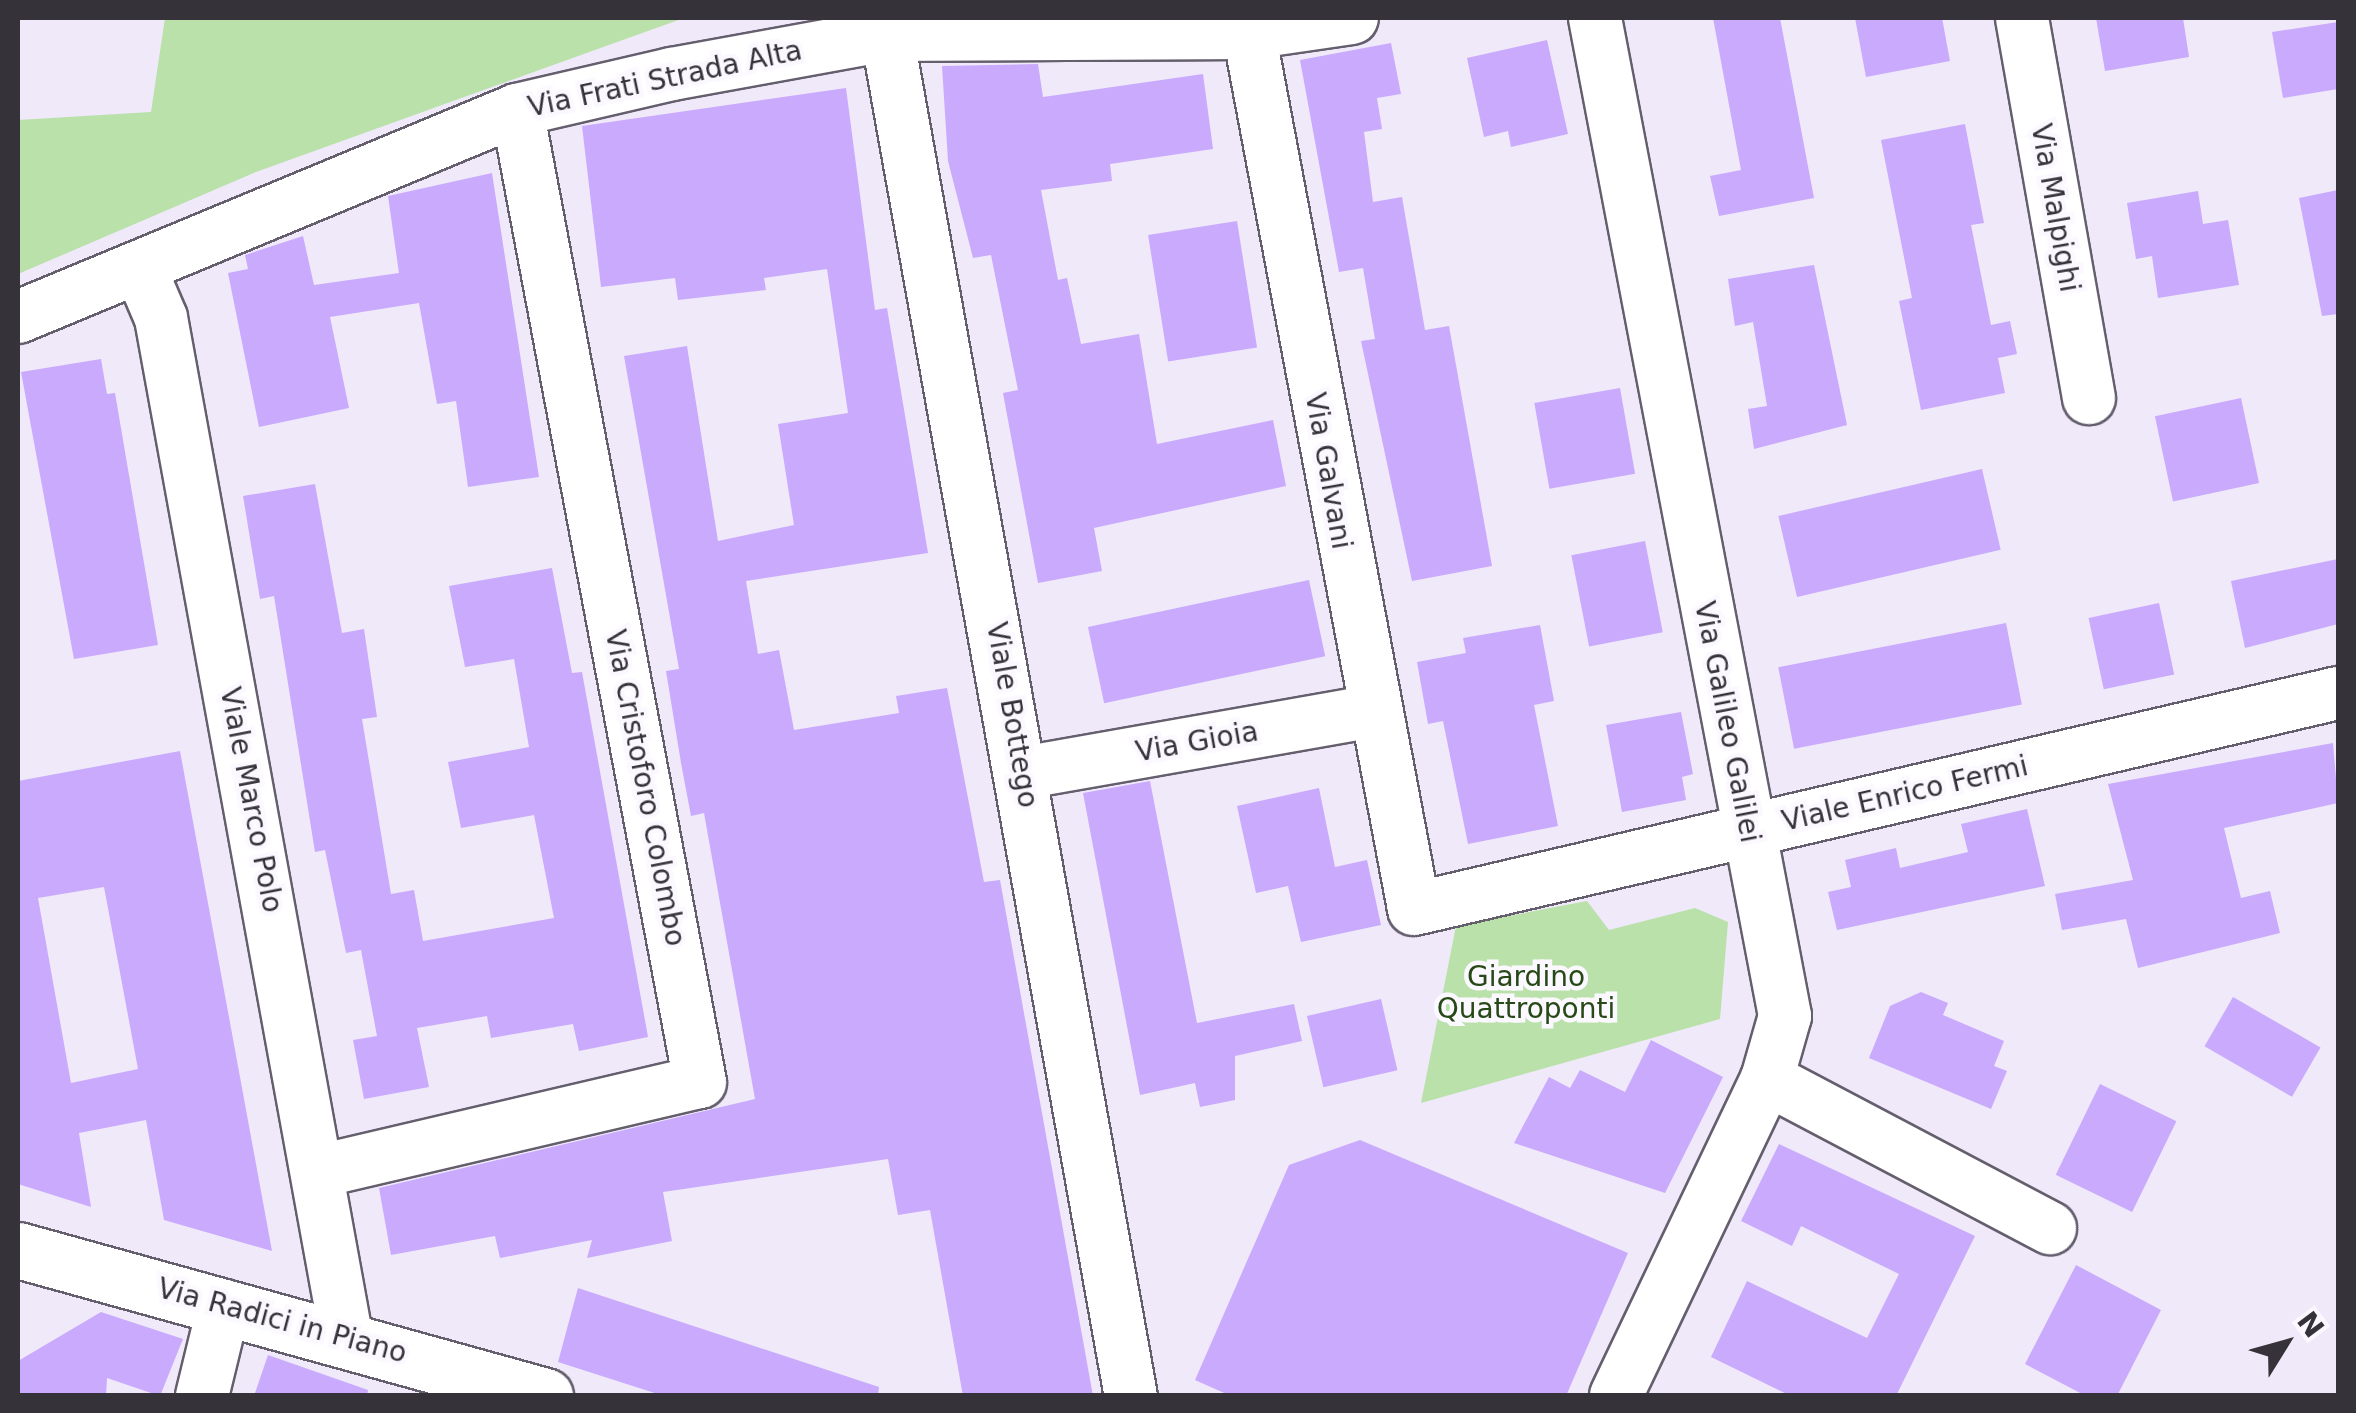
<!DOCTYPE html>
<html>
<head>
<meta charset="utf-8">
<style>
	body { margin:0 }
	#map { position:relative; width:2356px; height:1413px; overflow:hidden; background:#efe9fa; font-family:"DejaVu Sans",sans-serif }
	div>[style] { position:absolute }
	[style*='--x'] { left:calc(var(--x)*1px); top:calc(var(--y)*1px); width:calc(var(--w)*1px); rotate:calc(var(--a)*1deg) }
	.green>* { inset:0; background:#b9e1a9 }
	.building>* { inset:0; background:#caaafc; transform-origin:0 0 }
	.roads { filter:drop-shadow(2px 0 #645e6d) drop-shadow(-2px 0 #645e6d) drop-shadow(0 2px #645e6d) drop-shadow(0 -2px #645e6d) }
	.street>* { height:52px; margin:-26px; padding:0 26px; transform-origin:26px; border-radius:26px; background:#fff }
	.secondary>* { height:55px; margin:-27.5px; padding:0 27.5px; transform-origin:27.5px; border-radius:27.5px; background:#fff }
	span { translate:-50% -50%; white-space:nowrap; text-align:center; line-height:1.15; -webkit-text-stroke:9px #fbf8ff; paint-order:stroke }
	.street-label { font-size:28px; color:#353239 }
	.park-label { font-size:28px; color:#274916 }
	.frame { position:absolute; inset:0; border:20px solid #353239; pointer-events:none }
	.north { position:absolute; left:2236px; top:1293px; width:100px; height:100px; -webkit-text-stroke:8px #fbf8ff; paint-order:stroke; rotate:53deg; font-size:28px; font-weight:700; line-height:40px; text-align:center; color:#353239 }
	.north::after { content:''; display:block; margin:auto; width:35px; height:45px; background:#353239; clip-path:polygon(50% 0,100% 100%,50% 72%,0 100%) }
</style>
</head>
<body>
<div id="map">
	<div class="green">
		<div style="clip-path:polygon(165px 18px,684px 18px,256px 172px,18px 274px,18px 120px,151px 112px)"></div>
		<div style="clip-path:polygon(1587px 901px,1609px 930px,1695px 908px,1728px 922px,1720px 1019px,1421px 1103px,1456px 926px)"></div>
	</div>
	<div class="building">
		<div style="clip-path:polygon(1713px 18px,1780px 18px,1814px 198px,1719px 216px,1710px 176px,1741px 170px)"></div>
		<div style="clip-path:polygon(1855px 18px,1942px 18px,1950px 61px,1866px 77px)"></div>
		<div style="clip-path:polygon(2096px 18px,2183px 18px,2189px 57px,2105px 71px)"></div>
		<div style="clip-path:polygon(2338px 22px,2338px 89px,2283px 98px,2272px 32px)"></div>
		<div style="clip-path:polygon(1547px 40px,1568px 134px,1511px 147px,1508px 131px,1484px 137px,1467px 58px)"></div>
		<div style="clip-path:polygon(1391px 43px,1401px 94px,1377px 98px,1382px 129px,1364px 132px,1373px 202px,1402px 197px,1425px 330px,1449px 326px,1492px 566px,1412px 581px,1361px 341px,1375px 339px,1363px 268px,1339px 272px,1300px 60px)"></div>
		<div style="clip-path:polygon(1038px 64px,1043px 97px,1203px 74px,1213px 149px,1110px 164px,1112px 181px,1041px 190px,1058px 280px,1067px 278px,1081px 344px,1139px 334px,1157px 444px,1273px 420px,1286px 486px,1094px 528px,1102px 571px,1038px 583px,1003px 393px,1018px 390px,991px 255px,973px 258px,948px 161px,942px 66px)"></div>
		<div style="clip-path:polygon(846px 88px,875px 310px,887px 308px,928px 553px,746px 581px,758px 654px,779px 650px,794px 730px,899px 713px,896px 696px,947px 688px,984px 882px,1000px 880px,1093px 1396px,963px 1396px,930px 1210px,898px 1215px,888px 1159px,663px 1192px,672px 1241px,587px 1258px,592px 1240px,500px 1258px,495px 1236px,391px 1255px,379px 1188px,755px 1099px,704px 813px,691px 816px,681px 763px,666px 671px,679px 669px,624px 356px,687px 346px,718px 541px,794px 525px,778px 424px,848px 413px,827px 269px,764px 278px,766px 290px,678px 300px,675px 278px,601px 287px,582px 126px)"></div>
		<div style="clip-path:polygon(1965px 124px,1984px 223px,1971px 225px,1991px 325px,2010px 321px,2017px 354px,1998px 358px,2005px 393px,1921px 410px,1899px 301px,1912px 298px,1881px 140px)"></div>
		<div style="clip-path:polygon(492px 173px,539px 477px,468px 487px,456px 401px,437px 404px,419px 303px,330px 317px,349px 408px,259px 427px,228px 273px,248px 269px,245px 255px,303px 236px,314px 285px,399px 273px,388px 196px)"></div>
		<div style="clip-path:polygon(2338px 190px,2338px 314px,2322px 316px,2299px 198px)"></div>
		<div style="clip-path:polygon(2198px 191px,2203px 224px,2228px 220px,2239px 285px,2158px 298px,2152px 256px,2136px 259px,2127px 203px)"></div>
		<div style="left:1237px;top:221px;width:128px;height:90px;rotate:81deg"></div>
		<div style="clip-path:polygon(1814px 265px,1847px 425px,1754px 449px,1748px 409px,1767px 406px,1753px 322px,1735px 326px,1728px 279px)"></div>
		<div style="clip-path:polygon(101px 359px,107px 394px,115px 393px,158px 645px,74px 659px,21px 372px)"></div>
		<div style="left:1620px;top:388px;width:87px;height:87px;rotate:80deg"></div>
		<div style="left:2241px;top:398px;width:87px;height:88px;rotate:78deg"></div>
		<div style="left:1982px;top:469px;width:83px;height:209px;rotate:77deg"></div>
		<div style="clip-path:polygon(315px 484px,342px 633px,364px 629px,377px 717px,362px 719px,391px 894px,414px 890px,423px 941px,554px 918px,534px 815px,461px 828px,448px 762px,529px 747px,514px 659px,465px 667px,449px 586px,552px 568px,572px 673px,582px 672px,648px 1037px,579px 1051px,573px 1024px,491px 1038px,487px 1016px,417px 1028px,429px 1087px,364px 1099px,353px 1040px,377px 1036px,361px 950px,346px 953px,325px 850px,315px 852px,274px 596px,260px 599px,243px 496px)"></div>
		<div style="left:1645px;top:541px;width:93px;height:75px;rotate:79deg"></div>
		<div style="clip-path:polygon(2338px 559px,2338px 624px,2245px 648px,2231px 581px)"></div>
		<div style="left:1309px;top:580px;width:78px;height:226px;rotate:78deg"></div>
		<div style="left:2159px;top:603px;width:73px;height:72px;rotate:78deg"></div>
		<div style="left:2006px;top:623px;width:83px;height:232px;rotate:79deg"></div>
		<div style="clip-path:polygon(1540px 625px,1554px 701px,1534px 705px,1558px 826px,1468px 844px,1443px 721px,1428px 724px,1417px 662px,1466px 653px,1463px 638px)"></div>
		<div style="clip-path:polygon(1681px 712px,1693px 774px,1682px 777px,1686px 800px,1622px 812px,1606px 725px)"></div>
		<div style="clip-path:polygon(2333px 743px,2338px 803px,2224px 828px,2241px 898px,2270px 891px,2280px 933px,2138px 968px,2126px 919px,2062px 930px,2055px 894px,2133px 880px,2108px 784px)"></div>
		<div style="clip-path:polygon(evenodd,180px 751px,272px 1251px,164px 1220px,146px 1120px,79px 1133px,91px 1207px,18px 1184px,18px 781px,180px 751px,104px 887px,138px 1069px,71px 1083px,38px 898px,104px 887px)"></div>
		<div style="clip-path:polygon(1150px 781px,1197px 1023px,1294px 1004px,1302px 1041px,1235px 1056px,1235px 1100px,1200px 1107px,1195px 1083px,1140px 1095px,1083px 793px)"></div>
		<div style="clip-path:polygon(1319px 788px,1335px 867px,1367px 860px,1381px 925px,1301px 942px,1288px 886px,1256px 893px,1237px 806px)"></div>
		<div style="clip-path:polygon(2027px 809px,2045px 886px,1837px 930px,1828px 892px,1851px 887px,1845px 860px,1896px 848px,1900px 868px,1968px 852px,1961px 824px)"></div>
		<div style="clip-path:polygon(1921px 992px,1948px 1003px,1943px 1015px,2004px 1041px,1994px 1066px,2007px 1071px,1991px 1109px,1869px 1058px,1890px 1006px)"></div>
		<div style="left:2233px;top:997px;width:101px;height:57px;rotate:30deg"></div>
		<div style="left:1381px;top:999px;width:73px;height:76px;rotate:77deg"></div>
		<div style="clip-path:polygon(1651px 1040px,1723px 1077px,1665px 1193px,1514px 1143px,1549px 1077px,1570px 1088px,1580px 1070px,1625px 1092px)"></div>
		<div style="left:2100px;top:1084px;width:85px;height:101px;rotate:26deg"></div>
		<div style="clip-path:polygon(1360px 1140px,1628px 1253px,1566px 1396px,1231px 1396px,1195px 1380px,1289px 1165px)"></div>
		<div style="clip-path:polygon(1779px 1144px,1975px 1236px,1896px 1396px,1791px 1396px,1711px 1357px,1747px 1281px,1867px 1338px,1899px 1274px,1801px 1226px,1792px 1246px,1741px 1221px)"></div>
		<div style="clip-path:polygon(2076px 1265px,2161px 1310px,2117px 1396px,2086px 1396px,2025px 1364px)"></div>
		<div style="clip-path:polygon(578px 1288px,879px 1387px,878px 1396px,664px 1396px,558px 1362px)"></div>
		<div style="clip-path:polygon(101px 1312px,183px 1339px,160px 1396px,107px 1378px,106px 1396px,18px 1396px,18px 1361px)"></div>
		<div style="clip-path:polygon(268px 1355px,368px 1390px,367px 1396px,254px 1396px)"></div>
	</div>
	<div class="roads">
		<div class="street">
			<div style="--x:1595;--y:18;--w:1016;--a:79.22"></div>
			<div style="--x:1785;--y:1016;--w:66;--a:105.9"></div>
			<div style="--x:1767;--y:1079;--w:351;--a:115.5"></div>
			<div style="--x:2022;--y:18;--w:386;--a:80"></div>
			<div style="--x:1249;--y:33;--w:891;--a:79.33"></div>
			<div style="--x:1414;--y:909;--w:949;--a:-13.16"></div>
			<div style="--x:887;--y:35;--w:1383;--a:79.84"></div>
			<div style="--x:140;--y:269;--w:53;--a:66.8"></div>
			<div style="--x:161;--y:318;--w:1034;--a:79.69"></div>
			<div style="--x:18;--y:317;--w:540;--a:-22.53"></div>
			<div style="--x:517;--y:110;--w:159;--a:-13.1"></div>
			<div style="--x:672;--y:74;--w:219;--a:-10.3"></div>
			<div style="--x:887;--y:35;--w:362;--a:-0.3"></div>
			<div style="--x:1249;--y:33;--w:104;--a:-8.3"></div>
			<div style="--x:1022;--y:773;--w:355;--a:-10"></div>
			<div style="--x:1767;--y:1079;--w:320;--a:27.8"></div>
			<div style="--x:320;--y:1171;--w:390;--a:-13.2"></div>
			<div style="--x:700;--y:1082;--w:989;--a:-100.66"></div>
			<div style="--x:202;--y:1396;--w:93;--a:-76.3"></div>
		</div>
		<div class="secondary">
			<div style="--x:18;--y:1250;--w:547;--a:15.48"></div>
		</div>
	</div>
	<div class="street-label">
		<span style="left:665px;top:79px;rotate:-12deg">Via Frati Strada Alta</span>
		<span style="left:2055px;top:208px;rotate:80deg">Via Malpighi</span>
		<span style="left:1328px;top:471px;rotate:80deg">Via Galvani</span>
		<span style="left:1012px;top:715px;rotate:80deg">Viale Bottego</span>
		<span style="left:1727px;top:722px;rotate:79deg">Via Galileo Galilei</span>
		<span style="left:1197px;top:742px;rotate:-10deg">Via Gioia</span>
		<span style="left:645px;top:788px;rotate:79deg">Via Cristoforo Colombo</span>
		<span style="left:1905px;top:794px;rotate:-13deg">Viale Enrico Fermi</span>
		<span style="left:251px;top:800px;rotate:79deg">Viale Marco Polo</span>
		<span style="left:282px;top:1321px;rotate:15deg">Via Radici in Piano</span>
	</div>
	<div class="park-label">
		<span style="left:1526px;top:993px">Giardino<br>Quattroponti</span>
	</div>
	<div class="frame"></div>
	<div class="north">N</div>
</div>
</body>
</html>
